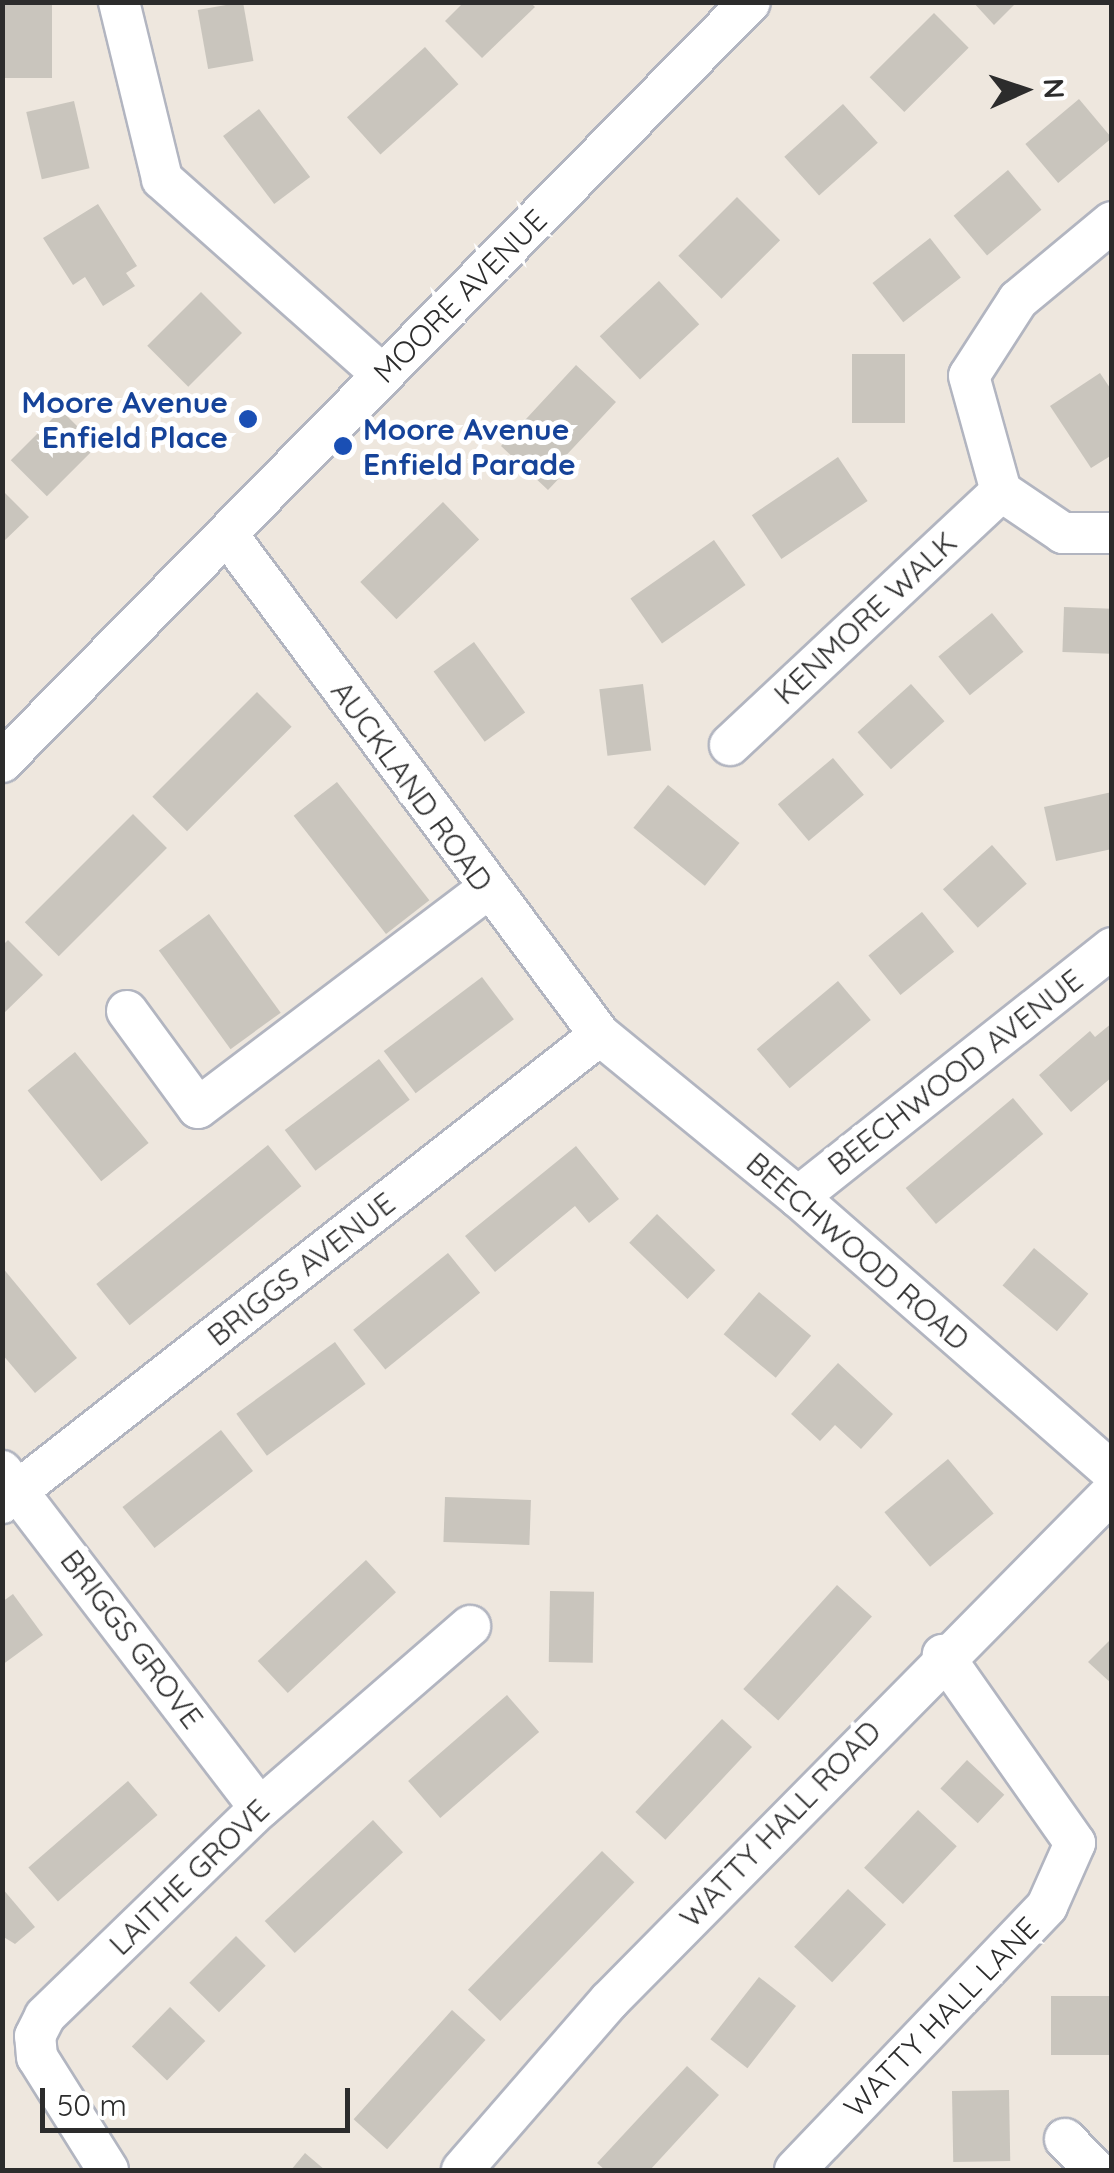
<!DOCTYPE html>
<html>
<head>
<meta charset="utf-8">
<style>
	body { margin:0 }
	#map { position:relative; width:1114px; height:2173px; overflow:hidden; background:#eee7de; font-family:Quicksand,sans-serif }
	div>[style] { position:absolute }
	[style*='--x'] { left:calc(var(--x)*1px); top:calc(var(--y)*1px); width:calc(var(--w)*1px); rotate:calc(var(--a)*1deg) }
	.building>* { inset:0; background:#c9c5bd; transform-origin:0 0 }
	.roads { filter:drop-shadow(2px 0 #b2b5c0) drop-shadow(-2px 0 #b2b5c0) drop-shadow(0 2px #b2b5c0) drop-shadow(0 -2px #b2b5c0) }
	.minor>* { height:40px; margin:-20px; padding:0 20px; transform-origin:20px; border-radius:20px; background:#fff }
	.dots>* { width:28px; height:28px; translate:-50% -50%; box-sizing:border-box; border:5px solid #fff; border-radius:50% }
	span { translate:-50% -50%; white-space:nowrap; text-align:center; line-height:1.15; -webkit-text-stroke:10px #fff; paint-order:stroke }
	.street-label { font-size:30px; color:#2c2c2c }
	.transit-label { font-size:30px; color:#164399; font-weight:700 }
	.right { translate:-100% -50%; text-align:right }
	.left { translate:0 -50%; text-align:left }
	.frame { position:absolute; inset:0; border:5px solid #2c2c2c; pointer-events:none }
	.north { position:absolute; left:974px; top:40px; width:100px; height:100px; -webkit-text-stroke:8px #fff; paint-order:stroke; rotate:87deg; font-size:28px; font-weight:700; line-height:40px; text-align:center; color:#2c2c2c }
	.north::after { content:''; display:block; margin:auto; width:35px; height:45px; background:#2c2c2c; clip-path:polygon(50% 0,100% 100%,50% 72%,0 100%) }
	.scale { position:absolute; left:40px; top:2088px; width:310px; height:45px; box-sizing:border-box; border:5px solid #2c2c2c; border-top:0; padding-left:12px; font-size:30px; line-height:35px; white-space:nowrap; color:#2c2c2c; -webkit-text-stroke:8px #fff; paint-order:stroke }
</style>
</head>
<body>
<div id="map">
	<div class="building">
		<div style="left:2px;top:2px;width:50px;height:76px"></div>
		<div style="left:243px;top:2px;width:60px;height:46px;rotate:80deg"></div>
		<div style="clip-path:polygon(464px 2px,530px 2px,535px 7px,482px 58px,445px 21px)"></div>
		<div style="clip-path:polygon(973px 2px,1017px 2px,994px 25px)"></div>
		<div style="left:934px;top:13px;width:49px;height:91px;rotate:45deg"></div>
		<div style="left:425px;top:47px;width:50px;height:105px;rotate:48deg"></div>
		<div style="left:1079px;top:99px;width:51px;height:70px;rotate:50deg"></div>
		<div style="left:74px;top:101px;width:69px;height:49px;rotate:77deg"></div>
		<div style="left:843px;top:104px;width:52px;height:79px;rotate:48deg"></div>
		<div style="left:259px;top:109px;width:85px;height:45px;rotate:53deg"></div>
		<div style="left:1008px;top:170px;width:52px;height:71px;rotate:50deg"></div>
		<div style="left:737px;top:197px;width:61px;height:83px;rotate:45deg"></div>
		<div style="clip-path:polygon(98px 204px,137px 266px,126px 273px,135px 286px,103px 306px,85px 277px,73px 285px,43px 238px)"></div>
		<div style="left:930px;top:238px;width:50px;height:73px;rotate:52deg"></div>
		<div style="left:659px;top:281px;width:59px;height:81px;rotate:47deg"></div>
		<div style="left:201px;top:292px;width:58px;height:76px;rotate:45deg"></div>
		<div style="left:852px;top:354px;width:53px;height:69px"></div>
		<div style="clip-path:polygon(576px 365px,616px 402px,559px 463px,567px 470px,548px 490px,501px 446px)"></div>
		<div style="clip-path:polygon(1100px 373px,1112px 391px,1112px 455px,1091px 468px,1050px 406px)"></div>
		<div style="left:61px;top:410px;width:51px;height:71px;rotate:45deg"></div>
		<div style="left:838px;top:457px;width:53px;height:104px;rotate:56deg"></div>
		<div style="clip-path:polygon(2px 490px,29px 517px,2px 543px)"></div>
		<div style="left:443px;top:502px;width:52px;height:115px;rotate:46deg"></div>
		<div style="left:714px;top:540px;width:55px;height:102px;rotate:55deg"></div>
		<div style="left:1064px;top:607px;width:48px;height:45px;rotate:2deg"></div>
		<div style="left:992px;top:613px;width:50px;height:69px;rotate:51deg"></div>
		<div style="left:474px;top:642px;width:87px;height:50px;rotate:54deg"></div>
		<div style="left:643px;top:684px;width:67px;height:44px;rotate:83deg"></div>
		<div style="left:911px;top:684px;width:50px;height:72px;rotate:48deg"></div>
		<div style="left:257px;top:692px;width:49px;height:148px;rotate:45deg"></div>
		<div style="left:833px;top:758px;width:48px;height:72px;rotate:50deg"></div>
		<div style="left:337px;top:782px;width:150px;height:55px;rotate:52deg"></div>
		<div style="left:668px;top:785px;width:92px;height:55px;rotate:39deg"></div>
		<div style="clip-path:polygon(1112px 792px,1112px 849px,1056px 861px,1044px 807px)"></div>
		<div style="left:133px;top:814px;width:48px;height:153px;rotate:45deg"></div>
		<div style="left:992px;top:845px;width:52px;height:66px;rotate:48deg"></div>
		<div style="left:922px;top:912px;width:51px;height:69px;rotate:51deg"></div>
		<div style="left:209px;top:914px;width:122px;height:62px;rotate:54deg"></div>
		<div style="clip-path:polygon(8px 940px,43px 975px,2px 1015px,2px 946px)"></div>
		<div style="left:482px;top:977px;width:53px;height:123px;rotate:53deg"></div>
		<div style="left:838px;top:981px;width:51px;height:106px;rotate:50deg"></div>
		<div style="clip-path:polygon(1112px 1023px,1112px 1077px,1071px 1112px,1039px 1075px,1090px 1031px,1095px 1037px)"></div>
		<div style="left:75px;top:1052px;width:117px;height:61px;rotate:51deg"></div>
		<div style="left:379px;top:1059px;width:51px;height:118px;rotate:53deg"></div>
		<div style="left:1013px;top:1098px;width:47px;height:140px;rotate:50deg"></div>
		<div style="left:268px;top:1145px;width:53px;height:221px;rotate:51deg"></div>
		<div style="clip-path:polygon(576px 1146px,619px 1199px,589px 1223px,575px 1206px,495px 1272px,465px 1236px)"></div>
		<div style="left:657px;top:1214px;width:81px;height:40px;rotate:44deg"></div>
		<div style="left:1034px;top:1248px;width:71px;height:49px;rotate:40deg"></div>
		<div style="left:448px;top:1253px;width:51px;height:122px;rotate:51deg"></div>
		<div style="clip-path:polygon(2px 1267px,77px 1358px,35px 1393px,2px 1354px)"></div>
		<div style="left:759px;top:1292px;width:68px;height:55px;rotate:40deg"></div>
		<div style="left:335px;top:1342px;width:52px;height:122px;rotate:54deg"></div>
		<div style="clip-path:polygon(838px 1363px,893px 1414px,861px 1449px,835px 1425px,820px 1441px,791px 1414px)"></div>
		<div style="left:221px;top:1430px;width:52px;height:125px;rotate:52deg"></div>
		<div style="left:948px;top:1459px;width:71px;height:83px;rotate:50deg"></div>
		<div style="left:445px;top:1497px;width:86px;height:45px;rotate:2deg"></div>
		<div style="left:366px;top:1560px;width:44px;height:148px;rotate:47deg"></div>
		<div style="left:837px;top:1585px;width:47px;height:140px;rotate:42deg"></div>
		<div style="left:550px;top:1591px;width:44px;height:71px;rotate:1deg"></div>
		<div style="clip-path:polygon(13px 1594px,43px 1635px,2px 1665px,2px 1602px)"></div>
		<div style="clip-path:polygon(1112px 1638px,1112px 1684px,1088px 1662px)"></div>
		<div style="left:507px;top:1695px;width:49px;height:131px;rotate:49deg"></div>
		<div style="left:722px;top:1719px;width:41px;height:127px;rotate:43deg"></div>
		<div style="left:967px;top:1760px;width:51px;height:39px;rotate:43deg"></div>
		<div style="left:128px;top:1781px;width:45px;height:132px;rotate:49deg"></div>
		<div style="left:918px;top:1810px;width:53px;height:79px;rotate:43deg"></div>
		<div style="left:373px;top:1820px;width:44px;height:148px;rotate:47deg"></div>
		<div style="left:602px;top:1851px;width:45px;height:193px;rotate:44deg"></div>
		<div style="clip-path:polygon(2px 1888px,35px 1927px,15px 1944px,2px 1936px)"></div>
		<div style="left:848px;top:1889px;width:52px;height:79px;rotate:43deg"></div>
		<div style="left:236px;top:1936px;width:42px;height:66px;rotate:45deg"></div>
		<div style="left:759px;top:1977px;width:47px;height:79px;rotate:38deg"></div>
		<div style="left:1112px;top:1996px;width:59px;height:61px;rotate:90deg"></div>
		<div style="left:170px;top:2007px;width:49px;height:55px;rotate:44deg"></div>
		<div style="left:452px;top:2010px;width:45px;height:147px;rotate:42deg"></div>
		<div style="clip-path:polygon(687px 2066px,719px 2095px,650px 2170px,605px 2170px,597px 2163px)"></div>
		<div style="left:1009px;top:2090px;width:71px;height:57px;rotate:89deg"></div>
		<div style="clip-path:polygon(305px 2153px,325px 2170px,291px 2170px)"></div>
	</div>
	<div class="roads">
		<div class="minor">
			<div style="--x:119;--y:2;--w:182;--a:76.3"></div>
			<div style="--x:162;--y:179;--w:295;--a:41.6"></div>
			<div style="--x:1112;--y:222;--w:122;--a:140.3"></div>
			<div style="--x:1018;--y:300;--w:90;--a:122.8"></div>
			<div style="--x:969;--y:376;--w:119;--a:74.5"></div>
			<div style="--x:1001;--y:491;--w:75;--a:34.1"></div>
			<div style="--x:1063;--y:533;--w:49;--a:0"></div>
			<div style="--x:227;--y:534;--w:625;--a:53.33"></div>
			<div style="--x:600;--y:1035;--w:256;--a:39.3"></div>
			<div style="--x:798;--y:1197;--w:417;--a:41.2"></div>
			<div style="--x:730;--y:745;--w:371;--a:-43.1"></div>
			<div style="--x:2;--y:762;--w:1066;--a:-45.46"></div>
			<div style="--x:127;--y:1011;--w:120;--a:53.8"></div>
			<div style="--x:198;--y:1108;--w:363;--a:-37.1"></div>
			<div style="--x:798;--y:1197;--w:401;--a:-38.4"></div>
			<div style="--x:2;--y:1471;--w:424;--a:52.6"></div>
			<div style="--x:2;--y:1503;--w:759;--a:-38.05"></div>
			<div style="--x:1065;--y:2139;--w:43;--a:45.9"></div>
			<div style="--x:108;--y:2170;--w:133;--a:-122.1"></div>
			<div style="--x:37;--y:2057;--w:21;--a:-95"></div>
			<div style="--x:35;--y:2036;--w:22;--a:-63"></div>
			<div style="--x:45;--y:2016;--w:299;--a:-44.1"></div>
			<div style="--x:260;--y:1808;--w:278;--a:-40.9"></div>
			<div style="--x:462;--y:2170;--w:224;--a:-49"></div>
			<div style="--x:609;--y:2001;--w:716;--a:-45.34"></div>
			<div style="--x:795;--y:2170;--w:365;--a:-46.3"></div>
			<div style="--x:1047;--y:1906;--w:69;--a:-66"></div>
			<div style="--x:1075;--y:1843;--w:230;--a:-125.1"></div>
		</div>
	</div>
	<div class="dots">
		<div style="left:248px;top:419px;background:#1a4fb4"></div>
		<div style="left:343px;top:446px;background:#1a4fb4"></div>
	</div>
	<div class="street-label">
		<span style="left:460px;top:296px;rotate:-45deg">MOORE AVENUE</span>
		<span style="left:865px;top:618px;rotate:-43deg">KENMORE WALK</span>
		<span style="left:412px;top:786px;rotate:54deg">AUCKLAND ROAD</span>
		<span style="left:955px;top:1072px;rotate:-38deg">BEECHWOOD AVENUE</span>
		<span style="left:858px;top:1251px;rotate:41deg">BEECHWOOD ROAD</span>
		<span style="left:301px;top:1269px;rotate:-38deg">BRIGGS AVENUE</span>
		<span style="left:132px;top:1639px;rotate:53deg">BRIGGS GROVE</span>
		<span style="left:780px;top:1824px;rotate:-46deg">WATTY HALL ROAD</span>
		<span style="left:189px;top:1877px;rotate:-44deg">LAITHE GROVE</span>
		<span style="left:941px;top:2017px;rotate:-46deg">WATTY HALL LANE</span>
	</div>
	<div class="transit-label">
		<span class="right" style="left:228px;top:419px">Moore Avenue<br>Enfield Place</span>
		<span class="left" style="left:363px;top:446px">Moore Avenue<br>Enfield Parade</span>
	</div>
	<div class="frame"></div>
	<div class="north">N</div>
	<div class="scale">50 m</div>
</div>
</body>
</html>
